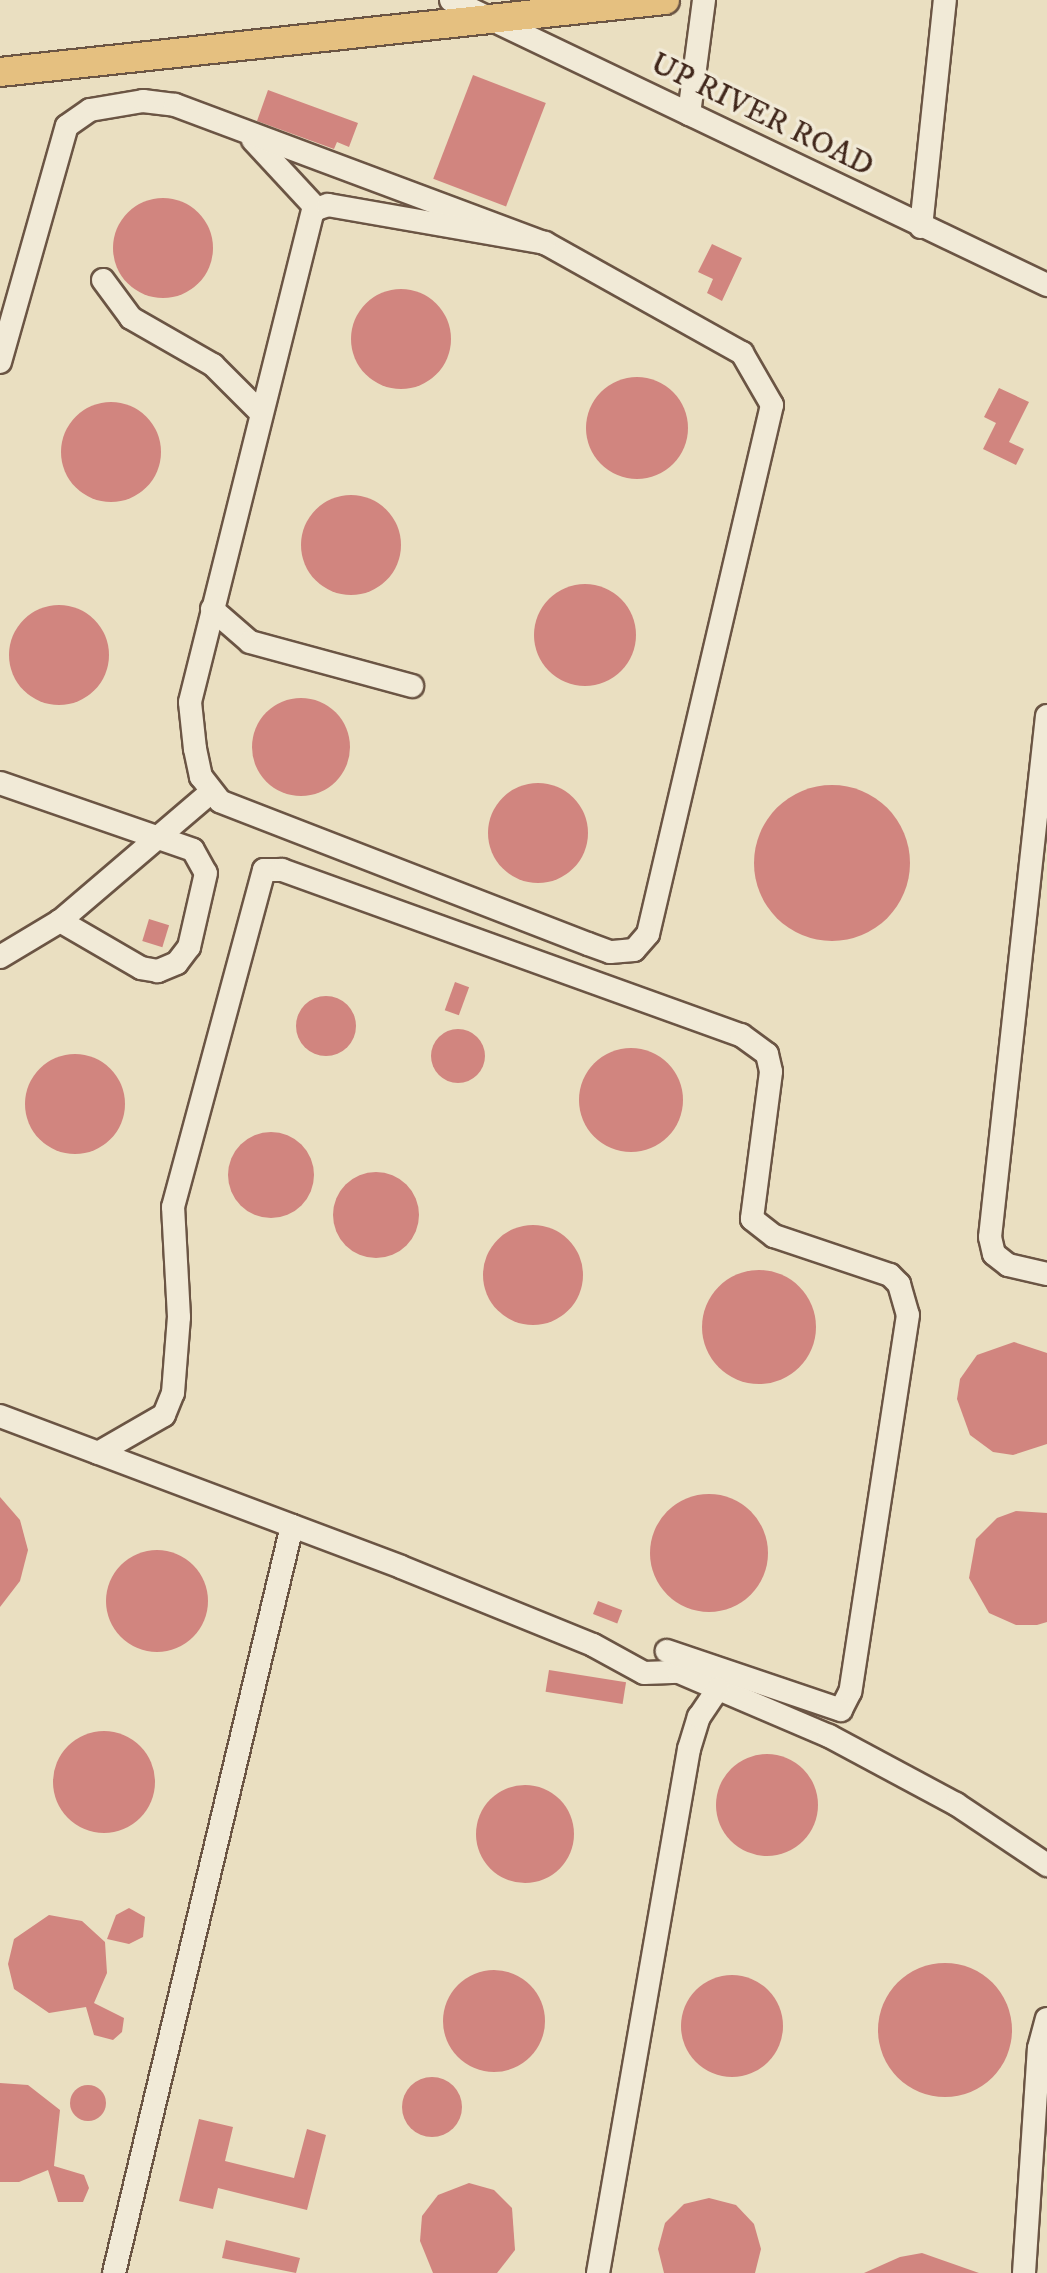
<!DOCTYPE html>
<html>
<head>
<meta charset="utf-8">
<style>
	body { margin:0 }
	#map { position:relative; width:1047px; height:2273px; overflow:hidden; background:#eadfc1; font-family:"IM FELL DW Pica",serif }
	div>[style] { position:absolute }
	[style*='--x'] { left:calc(var(--x)*1px); top:calc(var(--y)*1px); width:calc(var(--w)*1px); rotate:calc(var(--a)*1deg) }
	.building>* { inset:0; background:#d1857f; transform-origin:0 0 }
	.round { border-radius:50% }
	.roads { filter:drop-shadow(2px 0 #6b5544) drop-shadow(-2px 0 #6b5544) drop-shadow(0 2px #6b5544) drop-shadow(0 -2px #6b5544) }
	.minor>* { height:22px; margin:-11px; padding:0 11px; transform-origin:11px; border-radius:11px; background:#f1ead7 }
	.major>* { height:28px; margin:-14px; padding:0 14px; transform-origin:14px; border-radius:14px; background:#e5c080 }
	span { translate:-50% -50%; white-space:nowrap; text-align:center; line-height:1.15; -webkit-text-stroke:7px #f1ead7; paint-order:stroke }
	.street-label { font-size:32px; color:#41271b }
</style>
</head>
<body>
<div id="map">
	<div class="building">
		<div style="left:473px;top:75px;width:78px;height:111px;rotate:21deg"></div>
		<div style="clip-path:polygon(268px 90px,358px 123px,349px 147px,337px 142px,334px 149px,257px 121px)"></div>
		<div class="round" style="left:113px;top:198px;width:100px;height:100px"></div>
		<div style="clip-path:polygon(712px 244px,742px 258px,722px 301px,707px 293px,713px 279px,698px 272px)"></div>
		<div class="round" style="left:351px;top:289px;width:100px;height:100px"></div>
		<div class="round" style="left:586px;top:377px;width:102px;height:102px"></div>
		<div style="clip-path:polygon(999px 388px,1029px 402px,1009px 442px,1024px 449px,1016px 465px,983px 449px,996px 423px,984px 417px)"></div>
		<div class="round" style="left:61px;top:402px;width:100px;height:100px"></div>
		<div class="round" style="left:301px;top:495px;width:100px;height:100px"></div>
		<div class="round" style="left:534px;top:584px;width:102px;height:102px"></div>
		<div class="round" style="left:9px;top:605px;width:100px;height:100px"></div>
		<div class="round" style="left:252px;top:698px;width:98px;height:98px"></div>
		<div class="round" style="left:488px;top:783px;width:100px;height:100px"></div>
		<div class="round" style="left:754px;top:785px;width:156px;height:156px"></div>
		<div style="left:149px;top:919px;width:21px;height:23px;rotate:17deg"></div>
		<div style="left:455px;top:982px;width:15px;height:30px;rotate:20deg"></div>
		<div class="round" style="left:296px;top:996px;width:60px;height:60px"></div>
		<div class="round" style="left:431px;top:1029px;width:54px;height:54px"></div>
		<div class="round" style="left:579px;top:1048px;width:104px;height:104px"></div>
		<div class="round" style="left:25px;top:1054px;width:100px;height:100px"></div>
		<div class="round" style="left:228px;top:1132px;width:86px;height:86px"></div>
		<div class="round" style="left:333px;top:1172px;width:86px;height:86px"></div>
		<div class="round" style="left:483px;top:1225px;width:100px;height:100px"></div>
		<div class="round" style="left:702px;top:1270px;width:114px;height:114px"></div>
		<div style="clip-path:polygon(1014px 1342px,1047px 1353px,1047px 1444px,1013px 1455px,993px 1452px,970px 1435px,957px 1399px,960px 1379px,977px 1355px)"></div>
		<div class="round" style="left:650px;top:1494px;width:118px;height:118px"></div>
		<div style="clip-path:polygon(0 1497px,20px 1520px,28px 1550px,20px 1581px,0 1607px)"></div>
		<div style="clip-path:polygon(1016px 1511px,1047px 1513px,1047px 1622px,1037px 1625px,1016px 1625px,989px 1613px,969px 1578px,976px 1539px,997px 1518px)"></div>
		<div class="round" style="left:106px;top:1550px;width:102px;height:102px"></div>
		<div style="left:598px;top:1601px;width:26px;height:14px;rotate:21deg"></div>
		<div style="left:549px;top:1670px;width:78px;height:22px;rotate:9deg"></div>
		<div class="round" style="left:53px;top:1731px;width:102px;height:102px"></div>
		<div class="round" style="left:716px;top:1754px;width:102px;height:102px"></div>
		<div class="round" style="left:476px;top:1785px;width:98px;height:98px"></div>
		<div style="clip-path:polygon(129px 1908px,145px 1917px,143px 1937px,129px 1944px,107px 1939px,116px 1915px)"></div>
		<div style="clip-path:polygon(49px 1915px,82px 1921px,105px 1942px,107px 1973px,94px 2003px,124px 2018px,122px 2032px,113px 2040px,94px 2035px,86px 2007px,49px 2013px,14px 1989px,8px 1964px,14px 1939px)"></div>
		<div class="round" style="left:878px;top:1963px;width:134px;height:134px"></div>
		<div class="round" style="left:443px;top:1970px;width:102px;height:102px"></div>
		<div class="round" style="left:681px;top:1975px;width:102px;height:102px"></div>
		<div class="round" style="left:402px;top:2077px;width:60px;height:60px"></div>
		<div style="clip-path:polygon(0 2083px,28px 2085px,60px 2110px,54px 2166px,84px 2175px,89px 2188px,83px 2202px,58px 2202px,48px 2170px,19px 2182px,0 2182px)"></div>
		<div class="round" style="left:70px;top:2085px;width:36px;height:36px"></div>
		<div style="clip-path:polygon(199px 2119px,233px 2127px,225px 2161px,294px 2178px,307px 2129px,326px 2135px,307px 2210px,218px 2188px,213px 2209px,179px 2201px)"></div>
		<div style="clip-path:polygon(469px 2183px,494px 2190px,512px 2208px,515px 2250px,497px 2273px,433px 2273px,420px 2241px,422px 2216px,438px 2195px)"></div>
		<div style="clip-path:polygon(709px 2198px,736px 2205px,754px 2224px,761px 2249px,755px 2273px,664px 2273px,658px 2249px,665px 2223px,684px 2204px)"></div>
		<div style="clip-path:polygon(226px 2240px,300px 2258px,296px 2273px,222px 2258px)"></div>
		<div style="clip-path:polygon(922px 2253px,979px 2273px,864px 2273px,900px 2257px)"></div>
	</div>
	<div class="roads">
		<div class="minor">
			<div style="--x:451;--y:0;--w:661;--a:25.56"></div>
			<div style="--x:689;--y:114;--w:115;--a:-82.5"></div>
			<div style="--x:253;--y:140;--w:94;--a:47.2"></div>
			<div style="--x:921;--y:227;--w:228;--a:-84"></div>
			<div style="--x:103;--y:280;--w:47;--a:53.6"></div>
			<div style="--x:131;--y:318;--w:95;--a:29.8"></div>
			<div style="--x:213;--y:365;--w:68;--a:45"></div>
			<div style="--x:0;--y:362;--w:245;--a:-74.2"></div>
			<div style="--x:67;--y:126;--w:28;--a:-35"></div>
			<div style="--x:90;--y:110;--w:54;--a:-9.6"></div>
			<div style="--x:143;--y:101;--w:32;--a:7"></div>
			<div style="--x:175;--y:105;--w:395;--a:20.5"></div>
			<div style="--x:545;--y:243;--w:226;--a:29.2"></div>
			<div style="--x:742;--y:353;--w:60;--a:60"></div>
			<div style="--x:772;--y:405;--w:543;--a:103.19"></div>
			<div style="--x:648;--y:934;--w:21;--a:131"></div>
			<div style="--x:634;--y:950;--w:24;--a:175"></div>
			<div style="--x:610;--y:952;--w:23;--a:-160"></div>
			<div style="--x:588;--y:944;--w:395;--a:-158.8"></div>
			<div style="--x:220;--y:801;--w:31;--a:-128"></div>
			<div style="--x:201;--y:777;--w:29;--a:-102"></div>
			<div style="--x:195;--y:749;--w:47;--a:-96.1"></div>
			<div style="--x:190;--y:702;--w:507;--a:-75.96"></div>
			<div style="--x:313;--y:210;--w:16;--a:-18"></div>
			<div style="--x:328;--y:205;--w:220;--a:9.9"></div>
			<div style="--x:212;--y:609;--w:50;--a:41"></div>
			<div style="--x:250;--y:642;--w:168;--a:15.2"></div>
			<div style="--x:1047;--y:716;--w:524;--a:96.24"></div>
			<div style="--x:990;--y:1237;--w:17;--a:77"></div>
			<div style="--x:994;--y:1254;--w:18;--a:38"></div>
			<div style="--x:1008;--y:1265;--w:40;--a:13"></div>
			<div style="--x:0;--y:783;--w:204;--a:19.1"></div>
			<div style="--x:193;--y:850;--w:26;--a:61"></div>
			<div style="--x:206;--y:873;--w:76;--a:102.9"></div>
			<div style="--x:189;--y:947;--w:20;--a:127"></div>
			<div style="--x:177;--y:963;--w:21;--a:157"></div>
			<div style="--x:158;--y:971;--w:17;--a:-170"></div>
			<div style="--x:141;--y:968;--w:94;--a:-149.9"></div>
			<div style="--x:60;--y:921;--w:70;--a:149"></div>
			<div style="--x:60;--y:921;--w:197;--a:-40.5"></div>
			<div style="--x:0;--y:1416;--w:428;--a:20.6"></div>
			<div style="--x:401;--y:1567;--w:207;--a:22.1"></div>
			<div style="--x:593;--y:1645;--w:58;--a:28.8"></div>
			<div style="--x:644;--y:1673;--w:35;--a:-2"></div>
			<div style="--x:679;--y:1672;--w:163;--a:23.1"></div>
			<div style="--x:829;--y:1736;--w:144;--a:28.2"></div>
			<div style="--x:956;--y:1804;--w:110;--a:33.8"></div>
			<div style="--x:98;--y:1453;--w:76;--a:-29.9"></div>
			<div style="--x:164;--y:1415;--w:24;--a:-68"></div>
			<div style="--x:173;--y:1393;--w:76;--a:-85.5"></div>
			<div style="--x:179;--y:1317;--w:110;--a:-93.1"></div>
			<div style="--x:173;--y:1207;--w:349;--a:-74.9"></div>
			<div style="--x:264;--y:870;--w:18;--a:0"></div>
			<div style="--x:282;--y:870;--w:488;--a:19.8"></div>
			<div style="--x:741;--y:1035;--w:32;--a:36"></div>
			<div style="--x:767;--y:1054;--w:18;--a:77"></div>
			<div style="--x:771;--y:1072;--w:148;--a:97.4"></div>
			<div style="--x:752;--y:1219;--w:28;--a:38"></div>
			<div style="--x:774;--y:1236;--w:122;--a:18.6"></div>
			<div style="--x:890;--y:1275;--w:13;--a:45"></div>
			<div style="--x:899;--y:1284;--w:32;--a:74"></div>
			<div style="--x:908;--y:1315;--w:381;--a:98.7"></div>
			<div style="--x:850;--y:1692;--w:20;--a:117"></div>
			<div style="--x:841;--y:1710;--w:184;--a:-161.3"></div>
			<div style="--x:114;--y:2273;--w:768;--a:-76.6"></div>
			<div style="--x:598;--y:2273;--w:532;--a:-80.15"></div>
			<div style="--x:689;--y:1749;--w:34;--a:-73"></div>
			<div style="--x:699;--y:1717;--w:34;--a:-56"></div>
			<div style="--x:1024;--y:2273;--w:225;--a:-86.2"></div>
			<div style="--x:1039;--y:2048;--w:30;--a:-75"></div>
		</div>
		<div class="major">
			<div style="--x:0;--y:72;--w:669;--a:-6.18"></div>
		</div>
	</div>
	<div class="street-label">
		<span style="left:762px;top:115px;rotate:26deg">UP RIVER ROAD</span>
	</div>
</div>
</body>
</html>
